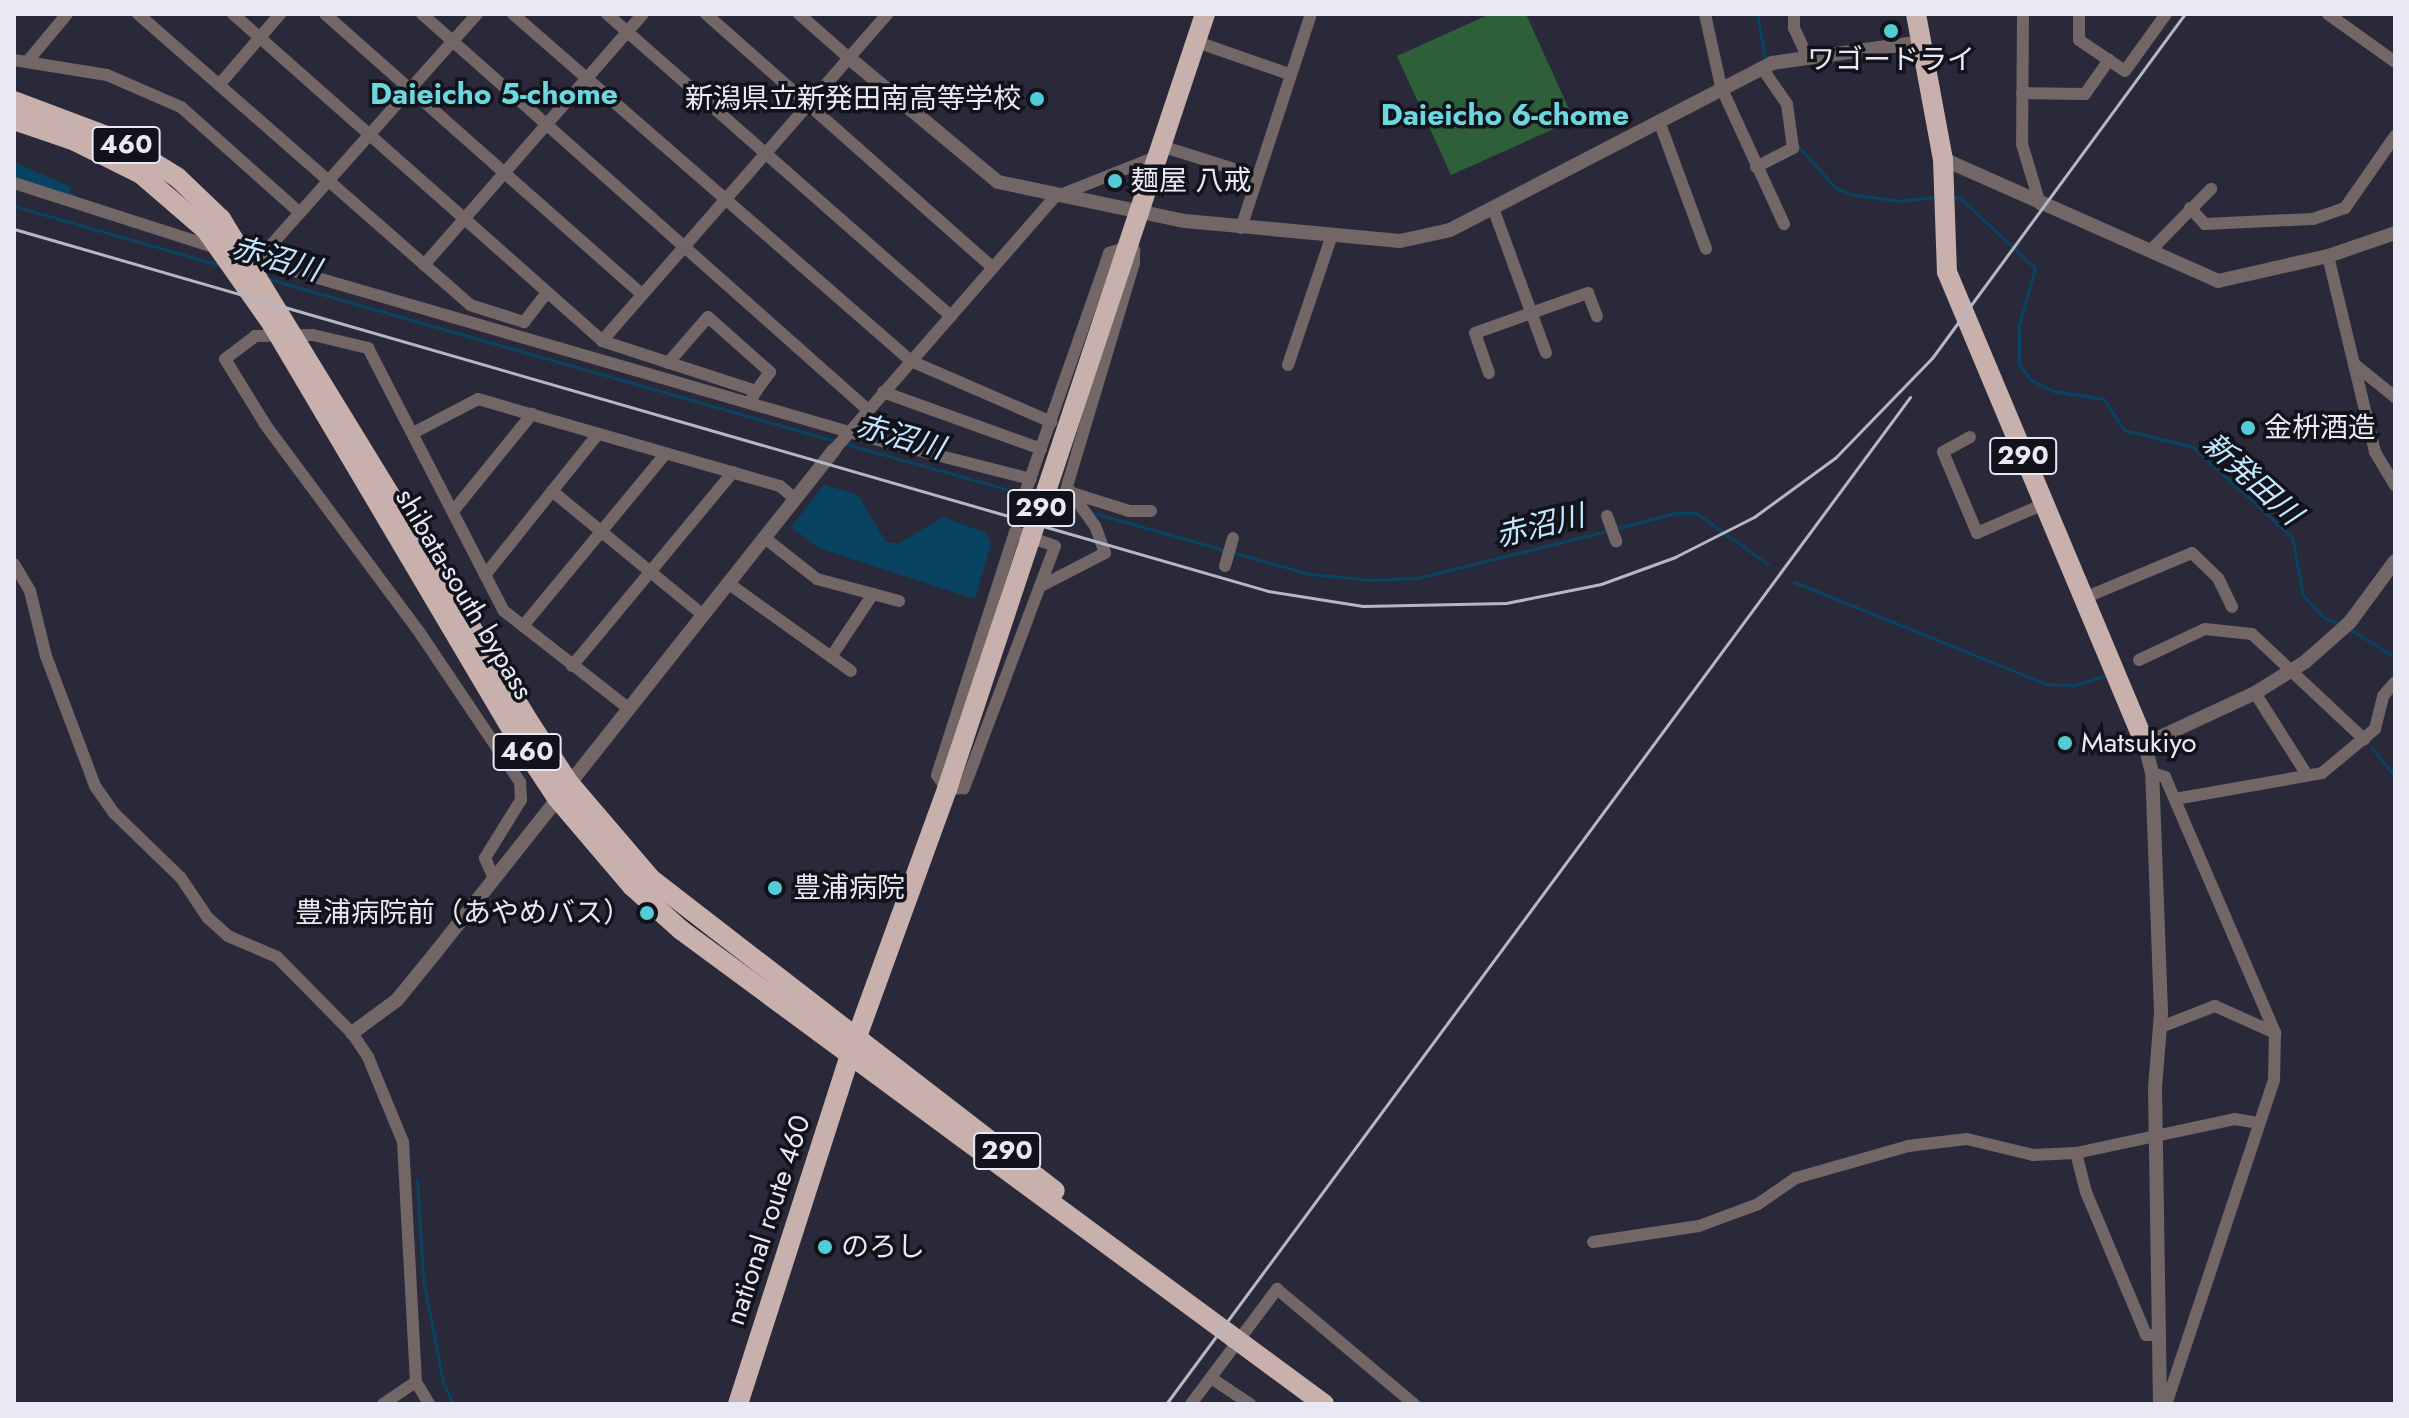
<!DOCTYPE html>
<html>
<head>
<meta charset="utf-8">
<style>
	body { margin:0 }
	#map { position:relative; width:2409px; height:1418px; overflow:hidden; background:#292939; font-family:Jost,"Noto Sans JP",sans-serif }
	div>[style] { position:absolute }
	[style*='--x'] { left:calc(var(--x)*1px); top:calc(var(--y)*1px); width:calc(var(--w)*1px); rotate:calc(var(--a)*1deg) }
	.green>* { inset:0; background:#2d5f39 }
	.water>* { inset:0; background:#094362 }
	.stream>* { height:3px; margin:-1.5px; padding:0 1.5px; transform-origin:1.5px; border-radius:1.5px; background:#094362 }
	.minor>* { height:12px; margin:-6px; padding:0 6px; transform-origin:6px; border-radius:6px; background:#726766 }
	.tertiary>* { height:14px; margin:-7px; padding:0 7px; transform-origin:7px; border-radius:7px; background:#726766 }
	.trunk>* { height:20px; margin:-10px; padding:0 10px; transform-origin:10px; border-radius:10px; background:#c8b0ac }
	.rail>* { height:3px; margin:-1.5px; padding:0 1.5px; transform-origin:1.5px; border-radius:1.5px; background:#b7b7c4 }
	.dots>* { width:22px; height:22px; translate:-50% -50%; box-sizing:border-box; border:4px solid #12121a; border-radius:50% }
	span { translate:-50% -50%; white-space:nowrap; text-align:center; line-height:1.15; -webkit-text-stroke:7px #12121a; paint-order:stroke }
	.shield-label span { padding:2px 6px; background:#12121a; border:2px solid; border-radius:6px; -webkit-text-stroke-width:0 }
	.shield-label { font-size:26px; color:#e9e9f5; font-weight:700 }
	.poi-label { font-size:28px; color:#e9e9f5 }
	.right { translate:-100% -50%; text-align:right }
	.left { translate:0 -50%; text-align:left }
	.street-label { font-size:28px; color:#e9e9f5 }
	.neighbourhood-label { font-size:30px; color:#6bd7df; font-weight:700 }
	.water-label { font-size:30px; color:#c3e6ff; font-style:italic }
	.frame { position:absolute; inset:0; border:16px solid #e9e9f5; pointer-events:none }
</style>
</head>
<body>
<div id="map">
	<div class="green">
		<div style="clip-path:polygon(1490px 14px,1526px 14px,1574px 120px,1451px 175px,1397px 56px)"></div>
	</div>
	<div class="water">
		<div style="clip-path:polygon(14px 162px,71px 187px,70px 192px,86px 203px,14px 181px)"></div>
		<div style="clip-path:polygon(824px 485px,858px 495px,886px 542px,898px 544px,943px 517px,986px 533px,991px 544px,975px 599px,819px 548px,791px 527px)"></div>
	</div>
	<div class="stream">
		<div style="--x:1757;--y:14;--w:50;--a:79.6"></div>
		<div style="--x:1798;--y:146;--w:57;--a:47.9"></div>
		<div style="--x:1836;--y:188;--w:15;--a:23"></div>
		<div style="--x:1850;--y:194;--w:50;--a:8"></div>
		<div style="--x:1900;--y:201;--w:33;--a:-7"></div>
		<div style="--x:1952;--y:197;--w:7;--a:0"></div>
		<div style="--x:1959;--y:197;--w:104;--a:43.1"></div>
		<div style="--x:2035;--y:268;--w:59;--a:105.7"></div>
		<div style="--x:2019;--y:325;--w:39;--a:90"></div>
		<div style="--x:2019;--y:364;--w:20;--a:53"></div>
		<div style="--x:2031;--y:380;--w:25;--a:27"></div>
		<div style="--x:2053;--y:391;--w:52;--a:8.9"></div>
		<div style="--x:2104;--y:399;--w:37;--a:57"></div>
		<div style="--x:2124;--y:430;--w:71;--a:13.8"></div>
		<div style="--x:2193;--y:447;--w:134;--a:42.3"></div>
		<div style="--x:2292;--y:537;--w:59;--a:79.3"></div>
		<div style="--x:2303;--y:595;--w:30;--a:48"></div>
		<div style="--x:2323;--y:617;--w:19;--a:25"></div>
		<div style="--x:14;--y:206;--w:214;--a:16"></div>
		<div style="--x:269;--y:279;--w:589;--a:15.97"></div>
		<div style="--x:846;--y:444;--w:181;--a:15.7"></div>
		<div style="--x:1093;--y:513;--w:136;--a:15.8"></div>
		<div style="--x:1614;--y:529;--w:63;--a:-14.7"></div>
		<div style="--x:1675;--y:513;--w:21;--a:0"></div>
		<div style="--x:1696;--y:513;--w:88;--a:35.3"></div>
		<div style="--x:1231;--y:552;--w:82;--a:15.6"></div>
		<div style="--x:1310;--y:574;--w:60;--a:5.7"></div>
		<div style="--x:1370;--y:580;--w:47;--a:-2.4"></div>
		<div style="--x:1417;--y:578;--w:196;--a:-13.9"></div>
		<div style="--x:1794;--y:582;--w:272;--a:22"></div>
		<div style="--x:2046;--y:684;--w:28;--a:2"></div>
		<div style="--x:2074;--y:685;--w:34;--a:-17"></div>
		<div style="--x:2351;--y:630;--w:52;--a:31.5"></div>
		<div style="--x:2372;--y:748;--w:36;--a:51"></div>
		<div style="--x:417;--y:1180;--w:99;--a:86.5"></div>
		<div style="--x:423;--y:1279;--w:105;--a:79"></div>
		<div style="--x:443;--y:1382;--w:24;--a:66"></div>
	</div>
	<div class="minor">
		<div style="--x:138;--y:14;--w:441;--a:41.2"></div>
		<div style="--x:470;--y:305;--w:57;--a:17.5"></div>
		<div style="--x:524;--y:322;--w:37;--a:-52"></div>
		<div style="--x:233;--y:14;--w:493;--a:41.5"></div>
		<div style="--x:602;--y:341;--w:162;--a:18"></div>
		<div style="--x:756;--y:391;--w:10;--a:119"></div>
		<div style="--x:325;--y:14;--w:423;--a:41.5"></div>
		<div style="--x:422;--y:14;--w:595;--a:41.59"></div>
		<div style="--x:513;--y:14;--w:528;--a:41.08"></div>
		<div style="--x:911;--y:361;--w:153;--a:23.5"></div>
		<div style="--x:607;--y:14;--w:458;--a:41.3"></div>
		<div style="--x:706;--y:14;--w:383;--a:41.5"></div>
		<div style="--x:799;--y:14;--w:65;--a:41.3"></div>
		<div style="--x:1705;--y:14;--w:75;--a:77.6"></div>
		<div style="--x:1721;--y:87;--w:151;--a:65.3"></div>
		<div style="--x:1794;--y:14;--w:14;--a:90"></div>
		<div style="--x:1794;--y:28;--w:33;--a:65"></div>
		<div style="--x:2023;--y:14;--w:130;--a:90.4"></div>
		<div style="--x:2022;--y:144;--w:63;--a:73.3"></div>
		<div style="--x:2079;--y:14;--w:26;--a:90"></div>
		<div style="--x:2079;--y:40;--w:55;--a:34"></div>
		<div style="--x:2125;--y:71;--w:70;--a:-54.3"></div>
		<div style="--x:2328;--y:14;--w:82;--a:35.6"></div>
		<div style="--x:1197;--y:42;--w:97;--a:19.2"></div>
		<div style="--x:14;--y:60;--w:94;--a:9.2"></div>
		<div style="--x:107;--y:75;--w:81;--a:23.4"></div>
		<div style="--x:181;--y:107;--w:159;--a:41.7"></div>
		<div style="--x:27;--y:62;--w:62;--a:-50.2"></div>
		<div style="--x:219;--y:85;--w:94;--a:-49.3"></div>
		<div style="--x:2022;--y:93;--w:63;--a:0.9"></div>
		<div style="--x:2085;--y:94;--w:42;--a:-54.8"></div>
		<div style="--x:1659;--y:121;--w:136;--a:69.8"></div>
		<div style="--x:1161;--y:146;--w:101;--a:17.4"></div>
		<div style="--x:1756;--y:167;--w:42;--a:-27.2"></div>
		<div style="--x:1793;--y:148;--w:44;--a:-97.8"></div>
		<div style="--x:1787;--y:104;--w:44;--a:-124.8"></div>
		<div style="--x:14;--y:183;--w:212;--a:17.8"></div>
		<div style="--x:1493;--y:208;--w:154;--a:69.9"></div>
		<div style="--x:2190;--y:208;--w:22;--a:47"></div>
		<div style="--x:2205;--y:224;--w:108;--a:-2.7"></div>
		<div style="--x:2313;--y:219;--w:34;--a:-19"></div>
		<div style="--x:2345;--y:208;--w:88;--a:-55.2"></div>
		<div style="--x:1241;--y:228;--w:225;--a:-71.9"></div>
		<div style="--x:1128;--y:247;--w:7;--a:27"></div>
		<div style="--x:1134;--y:250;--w:13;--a:90"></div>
		<div style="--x:1134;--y:263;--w:234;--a:106.7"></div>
		<div style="--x:1067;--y:487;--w:28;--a:108"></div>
		<div style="--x:1058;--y:514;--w:16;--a:-166"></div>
		<div style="--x:1042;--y:510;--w:22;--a:-158"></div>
		<div style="--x:1022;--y:502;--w:264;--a:-70.7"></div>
		<div style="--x:1109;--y:253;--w:20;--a:-18"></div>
		<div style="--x:2151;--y:250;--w:86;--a:-45.5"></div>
		<div style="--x:2328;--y:256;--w:202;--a:76.5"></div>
		<div style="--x:2375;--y:452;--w:39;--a:59"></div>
		<div style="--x:245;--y:257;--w:647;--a:16.16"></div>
		<div style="--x:866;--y:437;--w:170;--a:14.3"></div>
		<div style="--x:257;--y:261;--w:331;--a:-48.3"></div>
		<div style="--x:424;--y:265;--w:333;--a:-48.9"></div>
		<div style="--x:602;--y:341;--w:434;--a:-48.9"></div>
		<div style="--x:668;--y:363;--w:61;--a:-49"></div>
		<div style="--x:708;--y:317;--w:83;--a:41.6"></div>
		<div style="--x:770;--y:372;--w:24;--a:126"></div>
		<div style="--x:2354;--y:364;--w:53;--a:38.8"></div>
		<div style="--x:1288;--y:365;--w:137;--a:-71.3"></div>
		<div style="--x:1489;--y:373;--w:42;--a:-109.3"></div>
		<div style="--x:1475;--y:333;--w:120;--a:-19.5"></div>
		<div style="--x:1588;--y:293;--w:25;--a:69"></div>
		<div style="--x:883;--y:392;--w:168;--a:19.8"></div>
		<div style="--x:415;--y:432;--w:71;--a:-27.6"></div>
		<div style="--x:478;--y:399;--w:314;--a:16.1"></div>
		<div style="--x:780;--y:486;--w:20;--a:41"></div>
		<div style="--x:1970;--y:437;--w:31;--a:151"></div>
		<div style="--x:1943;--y:452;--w:88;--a:67.2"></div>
		<div style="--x:1977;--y:533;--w:73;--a:-23.4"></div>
		<div style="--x:834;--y:450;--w:336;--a:-48.9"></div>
		<div style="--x:1055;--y:197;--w:111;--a:-21.7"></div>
		<div style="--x:552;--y:491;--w:194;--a:39.4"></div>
		<div style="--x:1072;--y:493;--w:60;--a:17.5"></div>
		<div style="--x:1129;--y:511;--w:22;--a:0"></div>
		<div style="--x:454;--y:510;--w:124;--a:-50.9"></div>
		<div style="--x:1607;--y:516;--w:27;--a:70"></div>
		<div style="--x:1015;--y:532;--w:42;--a:19.3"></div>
		<div style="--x:1055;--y:546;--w:259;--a:110.6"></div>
		<div style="--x:964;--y:788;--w:17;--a:177"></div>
		<div style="--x:947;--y:789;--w:17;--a:-126"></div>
		<div style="--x:937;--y:775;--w:255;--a:-72.2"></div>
		<div style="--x:766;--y:539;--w:65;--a:38.1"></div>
		<div style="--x:817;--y:579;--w:85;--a:15"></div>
		<div style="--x:14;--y:564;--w:31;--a:59"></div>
		<div style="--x:30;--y:591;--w:67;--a:76.2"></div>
		<div style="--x:46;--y:656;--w:139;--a:69.3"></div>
		<div style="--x:95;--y:786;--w:33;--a:55"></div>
		<div style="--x:114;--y:813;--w:93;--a:44.1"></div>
		<div style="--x:181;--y:878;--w:48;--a:56"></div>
		<div style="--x:208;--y:918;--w:27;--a:42"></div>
		<div style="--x:228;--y:936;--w:53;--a:23.2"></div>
		<div style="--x:277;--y:957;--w:107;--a:45.4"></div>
		<div style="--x:352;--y:1033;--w:29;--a:56"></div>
		<div style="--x:368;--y:1057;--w:92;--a:67.6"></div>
		<div style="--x:403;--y:1142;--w:240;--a:86.9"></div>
		<div style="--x:416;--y:1382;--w:26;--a:59"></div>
		<div style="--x:1225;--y:566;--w:29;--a:-74"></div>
		<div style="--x:485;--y:575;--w:181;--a:-51.3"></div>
		<div style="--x:728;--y:583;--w:151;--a:35.6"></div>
		<div style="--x:1043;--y:585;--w:70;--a:-27.3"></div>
		<div style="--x:1105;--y:553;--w:29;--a:-110"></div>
		<div style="--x:1095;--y:526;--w:48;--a:-125.7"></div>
		<div style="--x:2084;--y:598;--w:117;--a:-22.6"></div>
		<div style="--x:2192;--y:553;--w:36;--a:44"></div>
		<div style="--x:2218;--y:578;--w:32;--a:64"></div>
		<div style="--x:523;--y:626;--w:224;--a:-50.4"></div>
		<div style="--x:831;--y:657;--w:76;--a:-56.3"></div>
		<div style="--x:2139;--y:660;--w:73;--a:-25.2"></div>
		<div style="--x:2205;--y:629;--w:47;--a:6.1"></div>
		<div style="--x:2252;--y:634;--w:154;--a:43.2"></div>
		<div style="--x:572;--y:666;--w:252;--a:-50.3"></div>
		<div style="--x:2255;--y:693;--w:97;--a:57.6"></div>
		<div style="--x:2152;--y:773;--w:14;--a:17"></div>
		<div style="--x:2165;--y:777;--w:279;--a:66.7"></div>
		<div style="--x:2275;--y:1033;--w:47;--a:91.2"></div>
		<div style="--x:2274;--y:1080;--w:342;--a:108.4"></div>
		<div style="--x:2175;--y:799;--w:149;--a:-10"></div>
		<div style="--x:2322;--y:773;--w:69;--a:-39.7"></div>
		<div style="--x:2375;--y:729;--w:34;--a:-76"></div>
		<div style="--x:2383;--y:696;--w:18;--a:-49"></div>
		<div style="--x:494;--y:879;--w:23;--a:-113"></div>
		<div style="--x:485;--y:858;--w:68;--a:-58.2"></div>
		<div style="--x:521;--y:800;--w:18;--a:-93"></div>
		<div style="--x:520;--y:782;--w:179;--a:-123.9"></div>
		<div style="--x:420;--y:633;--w:260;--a:-126.6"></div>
		<div style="--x:265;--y:424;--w:76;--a:-121.6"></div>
		<div style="--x:225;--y:359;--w:38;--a:-37"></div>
		<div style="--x:255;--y:336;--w:58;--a:-1"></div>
		<div style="--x:313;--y:335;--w:57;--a:13.3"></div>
		<div style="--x:368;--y:348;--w:296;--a:62.7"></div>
		<div style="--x:504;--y:611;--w:157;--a:38"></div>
		<div style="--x:2161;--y:1027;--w:58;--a:-21.3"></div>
		<div style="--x:2215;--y:1006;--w:66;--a:24.2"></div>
		<div style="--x:2076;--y:1153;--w:40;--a:75.6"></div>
		<div style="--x:2086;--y:1192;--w:155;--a:67.2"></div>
		<div style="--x:2146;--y:1335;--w:14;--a:0"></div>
		<div style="--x:1593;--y:1242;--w:107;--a:-8.6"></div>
		<div style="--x:1699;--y:1226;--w:63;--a:-20.4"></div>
		<div style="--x:1758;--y:1204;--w:46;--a:-34.4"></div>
		<div style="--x:1796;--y:1178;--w:116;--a:-15.9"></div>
		<div style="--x:1908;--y:1146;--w:59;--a:-6.8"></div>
		<div style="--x:1967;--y:1139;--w:68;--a:13.6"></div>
		<div style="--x:2033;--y:1155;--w:43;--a:-2.7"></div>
		<div style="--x:2076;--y:1153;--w:162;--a:-12.1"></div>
		<div style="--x:2234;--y:1119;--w:25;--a:9"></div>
		<div style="--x:1211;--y:1378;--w:47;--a:33.7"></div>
		<div style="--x:383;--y:1404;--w:40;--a:-34"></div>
		<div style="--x:1191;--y:1404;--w:144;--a:-53.2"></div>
		<div style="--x:1277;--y:1289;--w:179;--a:40"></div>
	</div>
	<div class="tertiary">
		<div style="--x:848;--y:57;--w:195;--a:39.8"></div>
		<div style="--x:998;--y:182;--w:191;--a:11.8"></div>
		<div style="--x:1185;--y:221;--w:216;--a:5.3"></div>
		<div style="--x:1400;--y:241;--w:51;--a:-12.4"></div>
		<div style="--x:1450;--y:230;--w:363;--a:-27.4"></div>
		<div style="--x:1772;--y:63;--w:150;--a:-8"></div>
		<div style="--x:1943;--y:159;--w:301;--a:23.9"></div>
		<div style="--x:2218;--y:281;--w:113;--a:-12.8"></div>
		<div style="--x:2328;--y:256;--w:71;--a:-18.9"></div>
		<div style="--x:352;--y:1033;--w:56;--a:-36.3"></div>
		<div style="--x:397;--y:1000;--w:62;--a:-50.9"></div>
		<div style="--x:436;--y:952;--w:641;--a:-51.59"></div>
		<div style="--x:2160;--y:1404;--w:316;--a:-90.9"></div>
		<div style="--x:2155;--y:1088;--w:75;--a:-85.4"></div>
		<div style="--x:2161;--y:1013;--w:240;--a:-92.1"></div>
		<div style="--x:2152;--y:773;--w:30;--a:-104"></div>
		<div style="--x:2145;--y:744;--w:121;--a:-24.9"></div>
		<div style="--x:2255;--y:693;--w:59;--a:-31.8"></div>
		<div style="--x:2305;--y:662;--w:60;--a:-41.6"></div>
		<div style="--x:2350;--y:622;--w:76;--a:-53.6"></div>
	</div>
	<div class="trunk">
		<div style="--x:1916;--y:14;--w:147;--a:79.5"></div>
		<div style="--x:1943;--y:159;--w:113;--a:88"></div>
		<div style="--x:1947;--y:272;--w:512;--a:67.24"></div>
		<div style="--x:14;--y:101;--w:110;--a:20.7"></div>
		<div style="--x:117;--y:140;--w:70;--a:31.7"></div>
		<div style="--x:177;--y:177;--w:61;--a:43.7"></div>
		<div style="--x:221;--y:219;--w:593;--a:58.51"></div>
		<div style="--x:531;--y:725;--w:69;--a:56.8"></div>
		<div style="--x:569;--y:783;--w:126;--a:49.5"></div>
		<div style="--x:651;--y:879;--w:510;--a:37.68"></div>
		<div style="--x:14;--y:120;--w:65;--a:19"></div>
		<div style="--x:75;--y:141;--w:74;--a:26.6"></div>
		<div style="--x:141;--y:174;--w:86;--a:40.7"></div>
		<div style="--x:206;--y:230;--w:115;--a:54.9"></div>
		<div style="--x:272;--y:324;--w:479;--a:59.4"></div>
		<div style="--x:516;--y:736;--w:74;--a:56.5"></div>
		<div style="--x:557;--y:798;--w:116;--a:49.6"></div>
		<div style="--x:632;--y:886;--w:66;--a:41.9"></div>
		<div style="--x:681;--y:930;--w:799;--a:36.4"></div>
		<div style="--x:738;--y:1404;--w:369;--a:-72.2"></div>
		<div style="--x:851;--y:1053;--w:281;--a:-70"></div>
		<div style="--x:947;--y:789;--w:817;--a:-71.59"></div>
	</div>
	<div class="rail">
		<div style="--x:14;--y:229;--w:1305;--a:16.1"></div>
		<div style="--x:1268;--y:591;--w:96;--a:9"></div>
		<div style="--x:1363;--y:606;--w:143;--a:-1.2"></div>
		<div style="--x:1506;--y:603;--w:97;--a:-11.3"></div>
		<div style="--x:1601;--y:584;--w:79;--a:-20"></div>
		<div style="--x:1675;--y:557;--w:89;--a:-26.9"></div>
		<div style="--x:1754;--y:517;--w:100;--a:-36.1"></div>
		<div style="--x:1835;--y:458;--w:139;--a:-45.9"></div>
		<div style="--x:1932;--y:358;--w:427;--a:-53.7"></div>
		<div style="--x:1166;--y:1404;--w:1252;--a:-53.54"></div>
	</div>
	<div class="dots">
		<div style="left:1891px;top:31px;background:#52ccd5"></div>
		<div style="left:1037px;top:99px;background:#52ccd5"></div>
		<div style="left:1115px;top:181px;background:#52ccd5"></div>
		<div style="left:2248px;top:428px;background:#52ccd5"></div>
		<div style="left:2065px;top:743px;background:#52ccd5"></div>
		<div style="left:775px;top:888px;background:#52ccd5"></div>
		<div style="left:647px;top:913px;background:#52ccd5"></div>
		<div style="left:825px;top:1247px;background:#52ccd5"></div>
	</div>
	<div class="shield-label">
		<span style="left:126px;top:145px">460</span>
		<span style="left:2023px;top:456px">290</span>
		<span style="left:1041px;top:508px">290</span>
		<span style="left:527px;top:752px">460</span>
		<span style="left:1007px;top:1151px">290</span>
	</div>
	<div class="poi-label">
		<span style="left:1891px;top:60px">ワゴードライ</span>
		<span class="right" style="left:1021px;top:99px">新潟県立新発田南高等学校</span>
		<span class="left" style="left:1131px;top:181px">麺屋 八戒</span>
		<span class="left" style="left:2264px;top:428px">金枡酒造</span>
		<span class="left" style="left:2081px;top:743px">Matsukiyo</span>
		<span class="left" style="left:793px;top:888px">豊浦病院</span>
		<span class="right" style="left:631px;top:913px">豊浦病院前（あやめバス）</span>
		<span class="left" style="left:841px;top:1247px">のろし</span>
	</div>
	<div class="street-label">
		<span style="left:464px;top:594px;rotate:59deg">shibata-south bypass</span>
		<span style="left:768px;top:1220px;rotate:-72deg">national route 460</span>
	</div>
	<div class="neighbourhood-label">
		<span style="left:494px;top:94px">Daieicho 5-chome</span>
		<span style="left:1505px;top:115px">Daieicho 6-chome</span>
	</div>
	<div class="water-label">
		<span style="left:276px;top:259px;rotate:16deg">赤沼川</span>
		<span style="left:900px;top:437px;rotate:16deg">赤沼川</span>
		<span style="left:2252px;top:479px;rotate:42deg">新発田川</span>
		<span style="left:1540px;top:526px;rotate:-14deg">赤沼川</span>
	</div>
	<div class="frame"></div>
</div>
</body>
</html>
